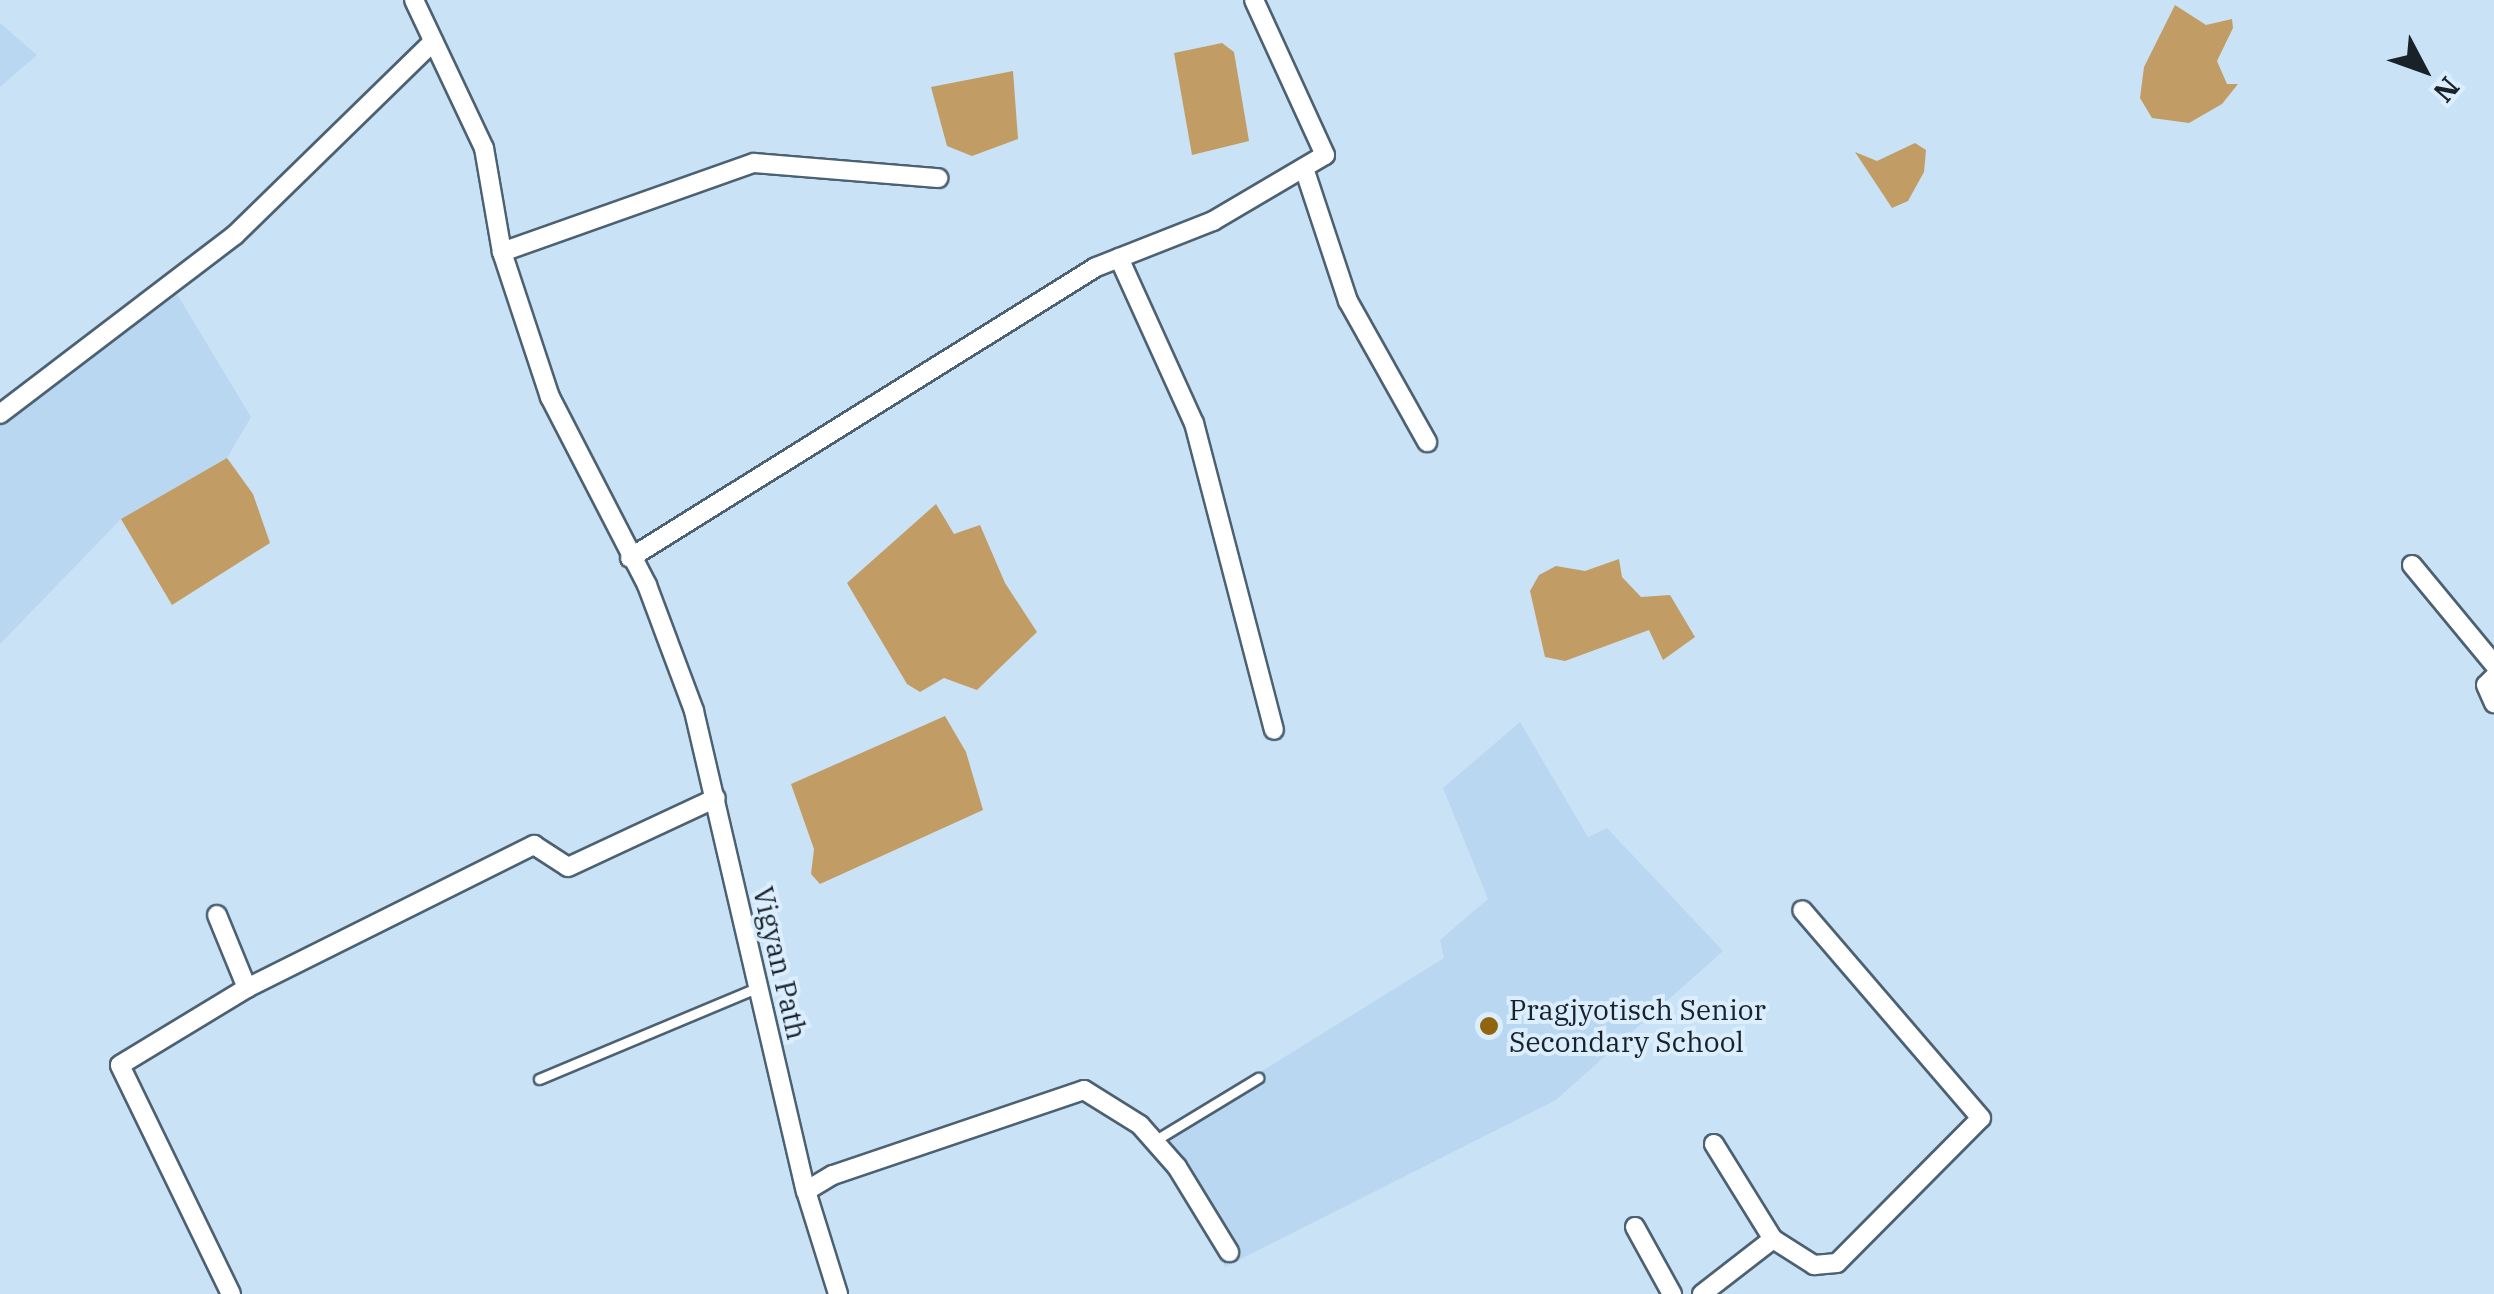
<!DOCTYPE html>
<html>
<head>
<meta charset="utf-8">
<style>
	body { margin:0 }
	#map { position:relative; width:2494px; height:1294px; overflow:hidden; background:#cae2f6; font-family:"IBM Plex Serif",serif }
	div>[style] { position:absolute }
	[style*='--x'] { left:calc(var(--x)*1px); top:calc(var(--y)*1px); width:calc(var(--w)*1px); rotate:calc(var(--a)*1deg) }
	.built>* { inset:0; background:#bad7f1 }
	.water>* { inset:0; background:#c19c64 }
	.roads { filter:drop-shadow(2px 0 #4c6172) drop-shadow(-2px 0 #4c6172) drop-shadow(0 2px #4c6172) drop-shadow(0 -2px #4c6172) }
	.service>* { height:9px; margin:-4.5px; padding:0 4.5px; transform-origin:4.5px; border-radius:4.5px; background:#fff }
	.minor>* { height:18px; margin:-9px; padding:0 9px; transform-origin:9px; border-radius:9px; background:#fff }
	.dots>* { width:28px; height:28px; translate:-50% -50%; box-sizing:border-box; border:5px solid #dbeefe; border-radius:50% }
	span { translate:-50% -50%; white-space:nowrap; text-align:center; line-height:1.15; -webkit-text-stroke:8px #dbeefe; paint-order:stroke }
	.street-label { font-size:28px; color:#192129 }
	.poi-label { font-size:28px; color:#192129 }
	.left { translate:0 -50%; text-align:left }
	.north { position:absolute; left:2374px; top:20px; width:100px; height:100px; -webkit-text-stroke:8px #dbeefe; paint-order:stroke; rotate:131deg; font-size:28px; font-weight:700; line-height:40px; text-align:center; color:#192129 }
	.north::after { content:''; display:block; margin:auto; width:35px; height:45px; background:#192129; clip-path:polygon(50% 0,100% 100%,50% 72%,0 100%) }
</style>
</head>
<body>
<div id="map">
	<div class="built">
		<div style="clip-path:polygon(0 23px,37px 55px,0 87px)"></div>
		<div style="clip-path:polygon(171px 284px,251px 417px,227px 458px,121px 519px,0 644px,0 406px)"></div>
		<div style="clip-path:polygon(1520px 722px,1588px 837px,1607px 828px,1723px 951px,1556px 1100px,1225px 1267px,1188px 1198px,1143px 1145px,1444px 958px,1440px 940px,1488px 899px,1443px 788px)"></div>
	</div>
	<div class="water">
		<div style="clip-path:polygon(2175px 5px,2206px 25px,2232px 19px,2233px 28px,2217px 61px,2227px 84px,2238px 84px,2222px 104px,2189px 123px,2152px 118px,2140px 98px,2144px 67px)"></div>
		<div style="clip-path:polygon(1222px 43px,1234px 52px,1249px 141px,1192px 155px,1174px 53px)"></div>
		<div style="clip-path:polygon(1013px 71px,1018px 139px,972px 156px,947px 146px,931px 87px)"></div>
		<div style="clip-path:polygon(1915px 143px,1926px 150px,1924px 172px,1908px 201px,1892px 208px,1855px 152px,1877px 161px)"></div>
		<div style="clip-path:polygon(227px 458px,253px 494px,270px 543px,172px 605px,121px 519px)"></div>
		<div style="clip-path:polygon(936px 504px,954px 534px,980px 525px,1005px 583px,1037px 632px,977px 690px,944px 678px,920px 692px,907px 684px,847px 583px)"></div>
		<div style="clip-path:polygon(1619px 559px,1622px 577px,1641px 597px,1670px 595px,1695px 637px,1663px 660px,1649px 630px,1565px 661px,1545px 657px,1530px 591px,1539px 575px,1556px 566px,1585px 571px)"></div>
		<div style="clip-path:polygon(945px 716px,966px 752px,983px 810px,820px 884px,811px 874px,814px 849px,791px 784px)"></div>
	</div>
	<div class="roads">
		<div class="service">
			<div style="--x:539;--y:1079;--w:238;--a:-22.7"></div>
			<div style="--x:1154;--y:1141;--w:122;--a:-31.2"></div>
		</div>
		<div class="minor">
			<div style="--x:414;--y:0;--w:164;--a:64.7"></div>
			<div style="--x:484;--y:148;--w:106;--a:80.2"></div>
			<div style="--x:502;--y:252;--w:153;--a:71.7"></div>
			<div style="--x:550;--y:397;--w:212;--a:62.7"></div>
			<div style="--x:647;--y:585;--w:134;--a:69.5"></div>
			<div style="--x:694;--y:711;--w:493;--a:76.9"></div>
			<div style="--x:806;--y:1191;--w:108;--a:72.7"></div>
			<div style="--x:1305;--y:171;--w:137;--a:71.7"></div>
			<div style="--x:1348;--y:301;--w:162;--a:60.7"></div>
			<div style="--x:502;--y:252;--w:267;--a:-19.5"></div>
			<div style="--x:754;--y:163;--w:185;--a:4.7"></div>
			<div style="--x:1119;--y:258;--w:181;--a:65.6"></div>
			<div style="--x:1194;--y:423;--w:317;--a:75.4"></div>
			<div style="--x:0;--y:414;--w:295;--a:-37.3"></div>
			<div style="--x:235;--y:235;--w:277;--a:-44.3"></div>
			<div style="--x:630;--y:558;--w:549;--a:-31.98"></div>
			<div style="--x:1096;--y:267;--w:126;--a:-21.5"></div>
			<div style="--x:1213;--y:221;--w:130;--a:-30.5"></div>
			<div style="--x:1325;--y:155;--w:170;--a:-114.6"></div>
			<div style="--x:2412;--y:565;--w:129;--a:50.4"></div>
			<div style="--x:2494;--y:677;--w:11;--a:135"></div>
			<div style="--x:2486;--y:685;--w:20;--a:66"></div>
			<div style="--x:217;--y:915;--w:79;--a:67.7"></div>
			<div style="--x:1714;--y:1144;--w:112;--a:58.2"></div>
			<div style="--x:1773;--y:1239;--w:49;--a:32.4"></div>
			<div style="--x:1814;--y:1265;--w:23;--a:-5"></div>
			<div style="--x:1837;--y:1263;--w:204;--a:-45.2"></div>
			<div style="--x:1981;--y:1118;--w:274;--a:-130.7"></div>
			<div style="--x:806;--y:1191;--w:31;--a:-31"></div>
			<div style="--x:833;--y:1175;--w:265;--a:-18.7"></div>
			<div style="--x:1084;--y:1090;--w:66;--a:32"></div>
			<div style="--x:1140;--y:1125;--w:56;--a:48.6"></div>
			<div style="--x:1177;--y:1167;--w:100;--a:58.5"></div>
			<div style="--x:1635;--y:1227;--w:77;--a:61.1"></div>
			<div style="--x:231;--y:1294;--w:254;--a:-115.9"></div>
			<div style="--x:120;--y:1065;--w:149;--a:-31.2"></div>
			<div style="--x:247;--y:988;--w:321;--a:-26.5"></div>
			<div style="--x:534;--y:845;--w:40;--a:32.9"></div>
			<div style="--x:568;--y:867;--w:163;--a:-25"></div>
			<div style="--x:1702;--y:1294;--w:90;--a:-37.8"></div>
		</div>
	</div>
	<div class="dots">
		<div style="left:1489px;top:1026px;background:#91640e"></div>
	</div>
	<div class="street-label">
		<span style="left:780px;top:963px;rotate:77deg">Vigyan Path</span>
	</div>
	<div class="poi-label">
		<span class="left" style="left:1509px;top:1026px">Pragjyotisch Senior<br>Secondary School</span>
	</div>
	<div class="north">N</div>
</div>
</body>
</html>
